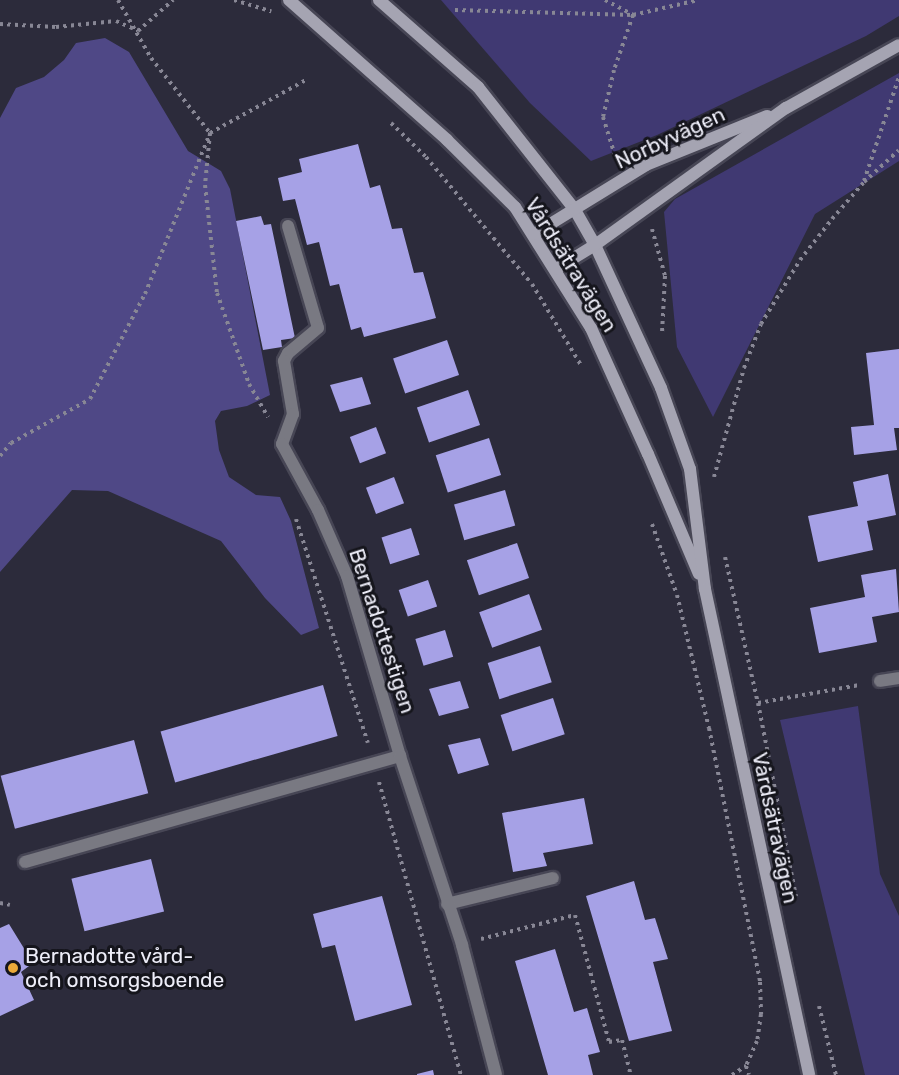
<!DOCTYPE html>
<html>
<head>
<meta charset="utf-8">
<style>
	body { margin:0 }
	#map { position:relative; width:899px; height:1075px; overflow:hidden; background:#2c2b3b; font-family:Rubik,sans-serif }
	div>[style] { position:absolute }
	[style*='--x'] { left:calc(var(--x)*1px); top:calc(var(--y)*1px); width:calc(var(--w)*1px); rotate:calc(var(--a)*1deg) }
	.green>* { inset:0; background:#403972 }
	.forest>* { inset:0; background:#4f4886 }
	.building>* { inset:0; background:#a6a1e6; transform-origin:0 0 }
	.path>* { height:4px; margin-top:-2px; transform-origin:0; background:repeating-linear-gradient(90deg,#888795 0 3px,transparent 0 7.5px) }
	.roads { filter:drop-shadow(2px 0 #474655) drop-shadow(-2px 0 #474655) drop-shadow(0 2px #474655) drop-shadow(0 -2px #474655) }
	.lane>* { height:12px; margin:-6px; padding:0 6px; transform-origin:6px; border-radius:6px; background:#797982 }
	.street>* { height:12px; margin:-6px; padding:0 6px; transform-origin:6px; border-radius:6px; background:#797982 }
	.secondary>* { height:12px; margin:-6px; padding:0 6px; transform-origin:6px; border-radius:6px; background:#a5a4b2 }
	.dots>* { width:16px; height:16px; translate:-50% -50%; box-sizing:border-box; border:3px solid #15151c; border-radius:50% }
	span { translate:-50% -50%; white-space:nowrap; text-align:center; line-height:1.15; -webkit-text-stroke:6px #15151c; paint-order:stroke }
	.street-label { font-size:21px; color:#ededf8 }
	.poi-label { font-size:21px; color:#ededf8 }
	.left { translate:0 -50%; text-align:left }
</style>
</head>
<body>
<div id="map">
	<div class="green">
		<div style="clip-path:polygon(441px 0,899px 0,899px 16px,866px 36px,657px 135px,591px 161px,530px 103px)"></div>
		<div style="clip-path:polygon(899px 73px,899px 161px,815px 214px,713px 417px,677px 347px,664px 212px,675px 199px)"></div>
		<div style="clip-path:polygon(858px 706px,880px 874px,899px 916px,899px 1075px,865px 1075px,780px 720px)"></div>
	</div>
	<div class="forest">
		<div style="clip-path:polygon(105px 38px,129px 52px,188px 151px,221px 171px,230px 189px,270px 395px,247px 406px,221px 411px,215px 421px,219px 450px,229px 477px,256px 495px,280px 497px,291px 521px,319px 628px,301px 635px,265px 598px,221px 541px,108px 491px,72px 490px,0 572px,0 118px,16px 88px,44px 77px,64px 60px,76px 43px)"></div>
	</div>
	<div class="building">
		<div style="clip-path:polygon(358px 144px,370px 188px,380px 185px,392px 229px,402px 228px,414px 273px,423px 272px,436px 318px,364px 337px,361px 327px,351px 330px,339px 284px,330px 286px,319px 242px,307px 245px,295px 199px,283px 201px,278px 178px,302px 172px,299px 159px)"></div>
		<div style="clip-path:polygon(261px 216px,264px 225px,271px 224px,295px 338px,281px 340px,282px 347px,263px 350px,236px 221px)"></div>
		<div style="left:447px;top:340px;width:37px;height:57px;rotate:71deg"></div>
		<div style="clip-path:polygon(899px 349px,899px 428px,894px 428px,897px 450px,854px 455px,851px 427px,874px 425px,866px 353px)"></div>
		<div style="clip-path:polygon(362px 377px,371px 404px,340px 412px,330px 385px)"></div>
		<div style="left:468px;top:390px;width:37px;height:54px;rotate:71deg"></div>
		<div style="left:376px;top:427px;width:28px;height:28px;rotate:69deg"></div>
		<div style="left:489px;top:438px;width:39px;height:56px;rotate:72deg"></div>
		<div style="clip-path:polygon(888px 474px,896px 515px,867px 521px,873px 550px,818px 562px,808px 516px,858px 506px,853px 482px)"></div>
		<div style="left:394px;top:477px;width:28px;height:30px;rotate:69deg"></div>
		<div style="left:505px;top:490px;width:37px;height:53px;rotate:74deg"></div>
		<div style="left:411px;top:528px;width:28px;height:31px;rotate:72deg"></div>
		<div style="left:517px;top:543px;width:37px;height:53px;rotate:71deg"></div>
		<div style="clip-path:polygon(896px 569px,899px 612px,872px 617px,877px 642px,819px 653px,810px 608px,865px 597px,861px 575px)"></div>
		<div style="left:428px;top:580px;width:28px;height:31px;rotate:71deg"></div>
		<div style="left:529px;top:594px;width:38px;height:53px;rotate:70deg"></div>
		<div style="left:445px;top:630px;width:28px;height:31px;rotate:73deg"></div>
		<div style="left:540px;top:646px;width:38px;height:55px;rotate:72deg"></div>
		<div style="clip-path:polygon(460px 681px,469px 708px,439px 716px,429px 689px)"></div>
		<div style="left:323px;top:685px;width:53px;height:169px;rotate:74deg"></div>
		<div style="left:553px;top:698px;width:38px;height:55px;rotate:72deg"></div>
		<div style="clip-path:polygon(480px 738px,489px 765px,458px 774px,448px 745px)"></div>
		<div style="left:134px;top:740px;width:55px;height:138px;rotate:75deg"></div>
		<div style="clip-path:polygon(584px 798px,593px 844px,543px 853px,547px 866px,513px 872px,502px 813px)"></div>
		<div style="left:151px;top:859px;width:54px;height:82px;rotate:76deg"></div>
		<div style="clip-path:polygon(634px 881px,645px 920px,655px 918px,668px 959px,653px 962px,672px 1031px,629px 1041px,586px 896px)"></div>
		<div style="clip-path:polygon(382px 896px,412px 1005px,355px 1021px,335px 945px,322px 948px,313px 914px)"></div>
		<div style="clip-path:polygon(9px 924px,33px 963px,21px 972px,34px 1000px,0 1016px,0 928px)"></div>
		<div style="clip-path:polygon(555px 949px,574px 1012px,587px 1008px,600px 1052px,588px 1055px,593px 1075px,548px 1075px,515px 961px)"></div>
		<div style="clip-path:polygon(433px 1070px,434px 1075px,417px 1075px,417px 1074px)"></div>
	</div>
	<div class="path">
		<div style="--x:118;--y:0;--w:67;--a:60.4"></div>
		<div style="--x:151;--y:58;--w:95;--a:51.8"></div>
		<div style="--x:210;--y:133;--w:52;--a:95.5"></div>
		<div style="--x:205;--y:185;--w:109;--a:83.7"></div>
		<div style="--x:217;--y:293;--w:96;--a:70.6"></div>
		<div style="--x:249;--y:384;--w:38;--a:60"></div>
		<div style="--x:234;--y:0;--w:39;--a:17"></div>
		<div style="--x:605;--y:0;--w:32;--a:28"></div>
		<div style="--x:633;--y:15;--w:58;--a:109.1"></div>
		<div style="--x:614;--y:70;--w:48;--a:103.2"></div>
		<div style="--x:603;--y:117;--w:44;--a:72.8"></div>
		<div style="--x:455;--y:10;--w:178;--a:1.6"></div>
		<div style="--x:633;--y:15;--w:67;--a:-13"></div>
		<div style="--x:0;--y:24;--w:56;--a:3.1"></div>
		<div style="--x:56;--y:27;--w:60;--a:-5.7"></div>
		<div style="--x:116;--y:21;--w:24;--a:24"></div>
		<div style="--x:138;--y:31;--w:47;--a:-41.5"></div>
		<div style="--x:391;--y:123;--w:49;--a:44.2"></div>
		<div style="--x:426;--y:157;--w:165;--a:50.2"></div>
		<div style="--x:532;--y:284;--w:97;--a:58.9"></div>
		<div style="--x:864;--y:181;--w:110;--a:-71.4"></div>
		<div style="--x:652;--y:229;--w:49;--a:74.5"></div>
		<div style="--x:665;--y:276;--w:58;--a:93"></div>
		<div style="--x:0;--y:456;--w:17;--a:-50"></div>
		<div style="--x:11;--y:443;--w:90;--a:-29.1"></div>
		<div style="--x:90;--y:399;--w:119;--a:-62.4"></div>
		<div style="--x:145;--y:294;--w:174;--a:-68"></div>
		<div style="--x:210;--y:133;--w:110;--a:-28.9"></div>
		<div style="--x:714;--y:477;--w:113;--a:-74.6"></div>
		<div style="--x:744;--y:368;--w:47;--a:-68.9"></div>
		<div style="--x:761;--y:324;--w:75;--a:-58.6"></div>
		<div style="--x:800;--y:260;--w:52;--a:-52"></div>
		<div style="--x:832;--y:219;--w:49;--a:-49.1"></div>
		<div style="--x:864;--y:182;--w:47;--a:-42.4"></div>
		<div style="--x:296;--y:519;--w:235;--a:72.2"></div>
		<div style="--x:652;--y:524;--w:75;--a:70.6"></div>
		<div style="--x:677;--y:595;--w:137;--a:76.5"></div>
		<div style="--x:709;--y:728;--w:259;--a:78.6"></div>
		<div style="--x:760;--y:982;--w:32;--a:88"></div>
		<div style="--x:761;--y:1014;--w:27;--a:98"></div>
		<div style="--x:757;--y:1041;--w:27;--a:114"></div>
		<div style="--x:746;--y:1066;--w:9;--a:72"></div>
		<div style="--x:725;--y:557;--w:150;--a:77.3"></div>
		<div style="--x:758;--y:703;--w:197;--a:78.9"></div>
		<div style="--x:758;--y:703;--w:103;--a:-10.1"></div>
		<div style="--x:379;--y:782;--w:304;--a:74.4"></div>
		<div style="--x:0;--y:903;--w:10;--a:11"></div>
		<div style="--x:481;--y:939;--w:97;--a:-14.3"></div>
		<div style="--x:575;--y:915;--w:131;--a:75"></div>
		<div style="--x:609;--y:1042;--w:13;--a:-9"></div>
		<div style="--x:622;--y:1040;--w:36;--a:76"></div>
		<div style="--x:819;--y:1006;--w:71;--a:76.2"></div>
		<div style="--x:732;--y:1075;--w:17;--a:-33"></div>
	</div>
	<div class="roads">
		<div class="lane">
			<div style="--x:25;--y:862;--w:390;--a:-15.8"></div>
			<div style="--x:447;--y:904;--w:109;--a:-13.8"></div>
		</div>
		<div class="street">
			<div style="--x:288;--y:226;--w:106;--a:73.6"></div>
			<div style="--x:318;--y:328;--w:39;--a:140"></div>
			<div style="--x:288;--y:353;--w:9;--a:117"></div>
			<div style="--x:284;--y:361;--w:54;--a:80.4"></div>
			<div style="--x:293;--y:414;--w:32;--a:110"></div>
			<div style="--x:282;--y:444;--w:75;--a:61.4"></div>
			<div style="--x:318;--y:510;--w:72;--a:66.3"></div>
			<div style="--x:347;--y:576;--w:188;--a:73.6"></div>
			<div style="--x:400;--y:756;--w:199;--a:71.8"></div>
			<div style="--x:462;--y:945;--w:134;--a:75.3"></div>
			<div style="--x:880;--y:681;--w:19;--a:-9"></div>
		</div>
		<div class="secondary">
			<div style="--x:289;--y:0;--w:211;--a:41.5"></div>
			<div style="--x:447;--y:140;--w:95;--a:44.6"></div>
			<div style="--x:515;--y:207;--w:143;--a:57.9"></div>
			<div style="--x:591;--y:328;--w:138;--a:65.7"></div>
			<div style="--x:648;--y:454;--w:130;--a:67"></div>
			<div style="--x:379;--y:0;--w:132;--a:41.3"></div>
			<div style="--x:478;--y:87;--w:157;--a:51.7"></div>
			<div style="--x:575;--y:210;--w:40;--a:60.3"></div>
			<div style="--x:595;--y:245;--w:157;--a:65.2"></div>
			<div style="--x:661;--y:388;--w:86;--a:70.3"></div>
			<div style="--x:690;--y:469;--w:121;--a:82.9"></div>
			<div style="--x:705;--y:589;--w:497;--a:77.9"></div>
			<div style="--x:534;--y:234;--w:132;--a:-31.6"></div>
			<div style="--x:646;--y:165;--w:131;--a:-22"></div>
			<div style="--x:556;--y:269;--w:46;--a:-31.6"></div>
			<div style="--x:595;--y:245;--w:235;--a:-35.7"></div>
			<div style="--x:786;--y:108;--w:129;--a:-29.1"></div>
		</div>
	</div>
	<div class="dots">
		<div style="left:13px;top:968px;background:#ebaa39"></div>
	</div>
	<div class="street-label">
		<span style="left:670px;top:138px;rotate:-25deg">Norbyvägen</span>
		<span style="left:571px;top:265px;rotate:58deg">Vårdsätravägen</span>
		<span style="left:382px;top:631px;rotate:72deg">Bernadottestigen</span>
		<span style="left:775px;top:828px;rotate:78deg">Vårdsätravägen</span>
	</div>
	<div class="poi-label">
		<span class="left" style="left:25px;top:968px">Bernadotte vård-<br>och omsorgsboende</span>
	</div>
</div>
</body>
</html>
